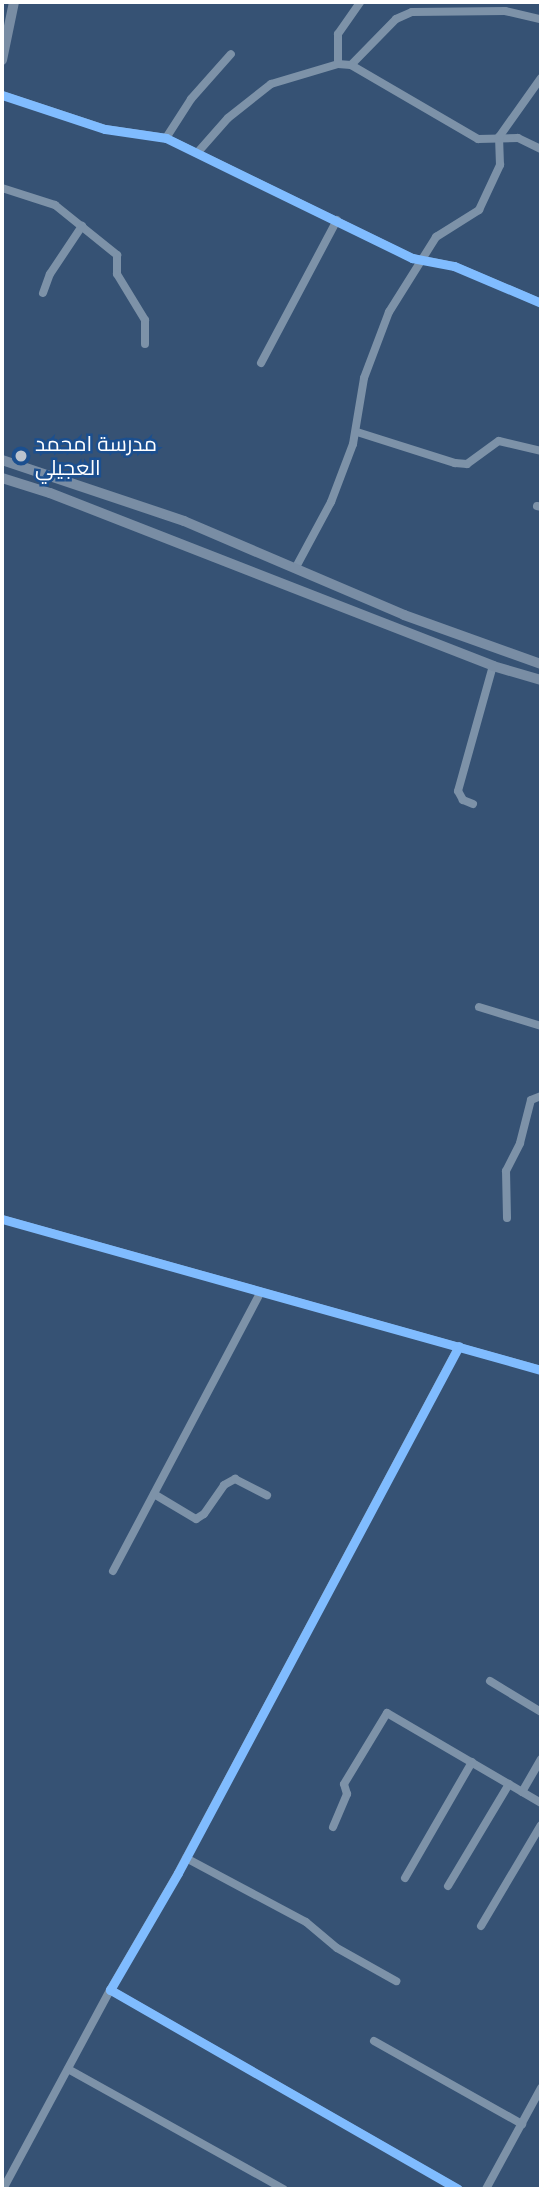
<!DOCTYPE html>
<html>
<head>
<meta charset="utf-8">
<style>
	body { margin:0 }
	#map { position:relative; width:543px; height:2191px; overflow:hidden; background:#365274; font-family:"Public Sans",Cairo,sans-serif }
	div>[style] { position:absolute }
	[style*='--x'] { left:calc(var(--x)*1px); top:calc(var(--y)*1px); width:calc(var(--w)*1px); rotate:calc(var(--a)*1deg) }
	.street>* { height:8px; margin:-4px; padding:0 4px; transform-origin:4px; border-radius:4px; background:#7d92a8 }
	.secondary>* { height:10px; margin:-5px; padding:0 5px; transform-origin:5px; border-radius:5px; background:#798da4 }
	.cycleway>* { height:9px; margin:-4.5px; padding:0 4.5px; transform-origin:4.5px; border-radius:4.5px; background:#80bcff }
	.dots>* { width:19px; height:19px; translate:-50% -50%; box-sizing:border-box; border:4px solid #1b4f8f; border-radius:50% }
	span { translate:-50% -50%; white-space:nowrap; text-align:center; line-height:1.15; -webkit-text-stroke:5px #1b4f8f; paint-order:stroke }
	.poi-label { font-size:21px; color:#fff }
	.left { translate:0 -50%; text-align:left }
	.frame { position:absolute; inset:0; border:4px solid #fff; pointer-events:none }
</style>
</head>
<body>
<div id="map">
	<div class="street">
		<div style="--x:338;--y:64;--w:30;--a:-90"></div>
		<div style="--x:338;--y:34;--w:39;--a:-55"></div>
		<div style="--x:351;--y:65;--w:64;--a:-45.6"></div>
		<div style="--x:396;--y:19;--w:17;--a:-24"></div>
		<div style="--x:412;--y:12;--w:93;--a:-0.6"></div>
		<div style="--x:505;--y:11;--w:37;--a:13"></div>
		<div style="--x:2;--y:95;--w:108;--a:18.3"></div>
		<div style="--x:105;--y:129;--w:62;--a:8.4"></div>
		<div style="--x:166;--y:138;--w:274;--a:26"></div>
		<div style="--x:412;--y:258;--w:43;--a:10.8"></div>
		<div style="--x:454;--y:266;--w:95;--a:23"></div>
		<div style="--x:166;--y:138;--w:46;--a:-57.3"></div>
		<div style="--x:191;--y:99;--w:60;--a:-48.4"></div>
		<div style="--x:198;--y:152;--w:45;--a:-48.6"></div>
		<div style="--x:228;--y:118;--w:55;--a:-38.3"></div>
		<div style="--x:271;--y:84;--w:70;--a:-16.6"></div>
		<div style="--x:338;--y:64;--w:13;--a:4"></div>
		<div style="--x:351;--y:65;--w:147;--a:30.2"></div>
		<div style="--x:478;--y:139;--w:40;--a:-1.4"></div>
		<div style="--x:518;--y:138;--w:25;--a:26"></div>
		<div style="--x:2;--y:188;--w:56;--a:17.8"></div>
		<div style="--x:55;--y:205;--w:80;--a:38.9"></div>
		<div style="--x:117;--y:255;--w:19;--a:90"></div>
		<div style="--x:117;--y:274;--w:54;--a:58.7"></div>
		<div style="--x:145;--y:320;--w:24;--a:90"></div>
		<div style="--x:43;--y:293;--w:20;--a:-70"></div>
		<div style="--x:50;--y:274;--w:58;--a:-56.3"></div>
		<div style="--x:261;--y:363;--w:162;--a:-62"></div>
		<div style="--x:357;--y:432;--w:103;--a:17.6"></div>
		<div style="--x:455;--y:463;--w:12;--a:5"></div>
		<div style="--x:467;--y:464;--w:39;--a:-36"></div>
		<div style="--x:499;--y:441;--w:43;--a:13.4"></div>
		<div style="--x:537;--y:506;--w:4;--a:14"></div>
		<div style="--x:296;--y:567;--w:74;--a:-61.7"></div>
		<div style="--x:331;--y:502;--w:62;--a:-69.2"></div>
		<div style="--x:353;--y:444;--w:67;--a:-80.5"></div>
		<div style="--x:364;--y:378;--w:71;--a:-69.3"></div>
		<div style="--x:389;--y:312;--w:89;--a:-57.9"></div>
		<div style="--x:436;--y:237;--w:51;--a:-32.1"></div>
		<div style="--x:479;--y:210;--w:50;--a:-65"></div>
		<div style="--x:500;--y:165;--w:28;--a:-92"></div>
		<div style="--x:499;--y:137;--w:72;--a:-54.6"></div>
		<div style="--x:473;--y:804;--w:11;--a:-158"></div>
		<div style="--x:463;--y:800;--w:10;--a:-119"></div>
		<div style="--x:458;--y:791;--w:130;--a:-74.4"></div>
		<div style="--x:479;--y:1007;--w:65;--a:17"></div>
		<div style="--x:507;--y:1218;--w:47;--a:-91.2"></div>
		<div style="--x:506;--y:1171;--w:31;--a:-63"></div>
		<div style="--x:520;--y:1143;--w:44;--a:-75.7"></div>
		<div style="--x:531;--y:1100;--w:11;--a:-22"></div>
		<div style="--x:2;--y:1219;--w:560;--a:15.65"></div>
		<div style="--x:154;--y:1494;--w:49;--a:30.8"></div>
		<div style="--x:196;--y:1519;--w:9;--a:-32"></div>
		<div style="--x:204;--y:1514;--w:35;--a:-55"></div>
		<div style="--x:224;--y:1485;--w:13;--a:-29"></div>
		<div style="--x:235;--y:1479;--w:36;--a:27"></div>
		<div style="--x:113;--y:1571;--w:316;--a:-62.1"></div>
		<div style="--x:490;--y:1681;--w:60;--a:31.3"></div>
		<div style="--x:522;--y:1792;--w:38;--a:-60"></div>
		<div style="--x:333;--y:1827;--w:36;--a:-67"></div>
		<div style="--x:347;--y:1794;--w:10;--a:-107"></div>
		<div style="--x:344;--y:1784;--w:83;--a:-58.8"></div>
		<div style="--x:387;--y:1713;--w:178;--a:30.3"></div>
		<div style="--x:186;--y:1858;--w:136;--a:28.1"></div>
		<div style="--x:306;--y:1922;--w:40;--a:40"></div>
		<div style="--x:337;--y:1948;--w:68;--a:29.2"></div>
		<div style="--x:405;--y:1878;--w:134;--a:-60"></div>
		<div style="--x:448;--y:1886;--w:119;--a:-59.1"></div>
		<div style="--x:481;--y:1926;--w:117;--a:-59.3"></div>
		<div style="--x:374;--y:2041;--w:170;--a:29.3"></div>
		<div style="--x:68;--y:2069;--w:247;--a:29.1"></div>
		<div style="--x:3;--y:2189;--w:226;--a:-61.7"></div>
		<div style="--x:458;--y:2189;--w:401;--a:-150.2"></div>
		<div style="--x:110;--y:1990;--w:135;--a:-59.8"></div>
		<div style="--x:178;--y:1873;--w:597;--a:-61.93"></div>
		<div style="--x:486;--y:2189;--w:115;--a:-61.4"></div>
	</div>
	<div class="secondary">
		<div style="--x:2;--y:60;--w:59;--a:-78.3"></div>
		<div style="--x:2;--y:460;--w:192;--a:18.5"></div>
		<div style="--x:184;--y:521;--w:239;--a:23.1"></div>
		<div style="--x:404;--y:615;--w:145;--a:19.7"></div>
		<div style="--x:2;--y:478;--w:50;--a:17.4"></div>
		<div style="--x:50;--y:493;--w:476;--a:21.3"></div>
		<div style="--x:493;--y:666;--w:50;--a:16.3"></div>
	</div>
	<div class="cycleway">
		<div style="--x:2;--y:95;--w:108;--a:18.3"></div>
		<div style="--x:105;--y:129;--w:62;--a:8.4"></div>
		<div style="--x:166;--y:138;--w:274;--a:26"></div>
		<div style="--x:412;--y:258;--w:43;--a:10.8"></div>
		<div style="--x:454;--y:266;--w:95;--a:23"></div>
		<div style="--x:2;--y:1219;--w:560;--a:15.65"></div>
		<div style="--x:458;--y:2189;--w:401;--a:-150.2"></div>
		<div style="--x:110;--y:1990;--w:135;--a:-59.8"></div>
		<div style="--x:178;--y:1873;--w:597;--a:-61.93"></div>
	</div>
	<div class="dots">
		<div style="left:21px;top:456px;background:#b9c2ce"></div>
	</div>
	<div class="poi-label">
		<span class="left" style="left:35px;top:456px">مدرسة امحمد<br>العجيلي</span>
	</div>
	<div class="frame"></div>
</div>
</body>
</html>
